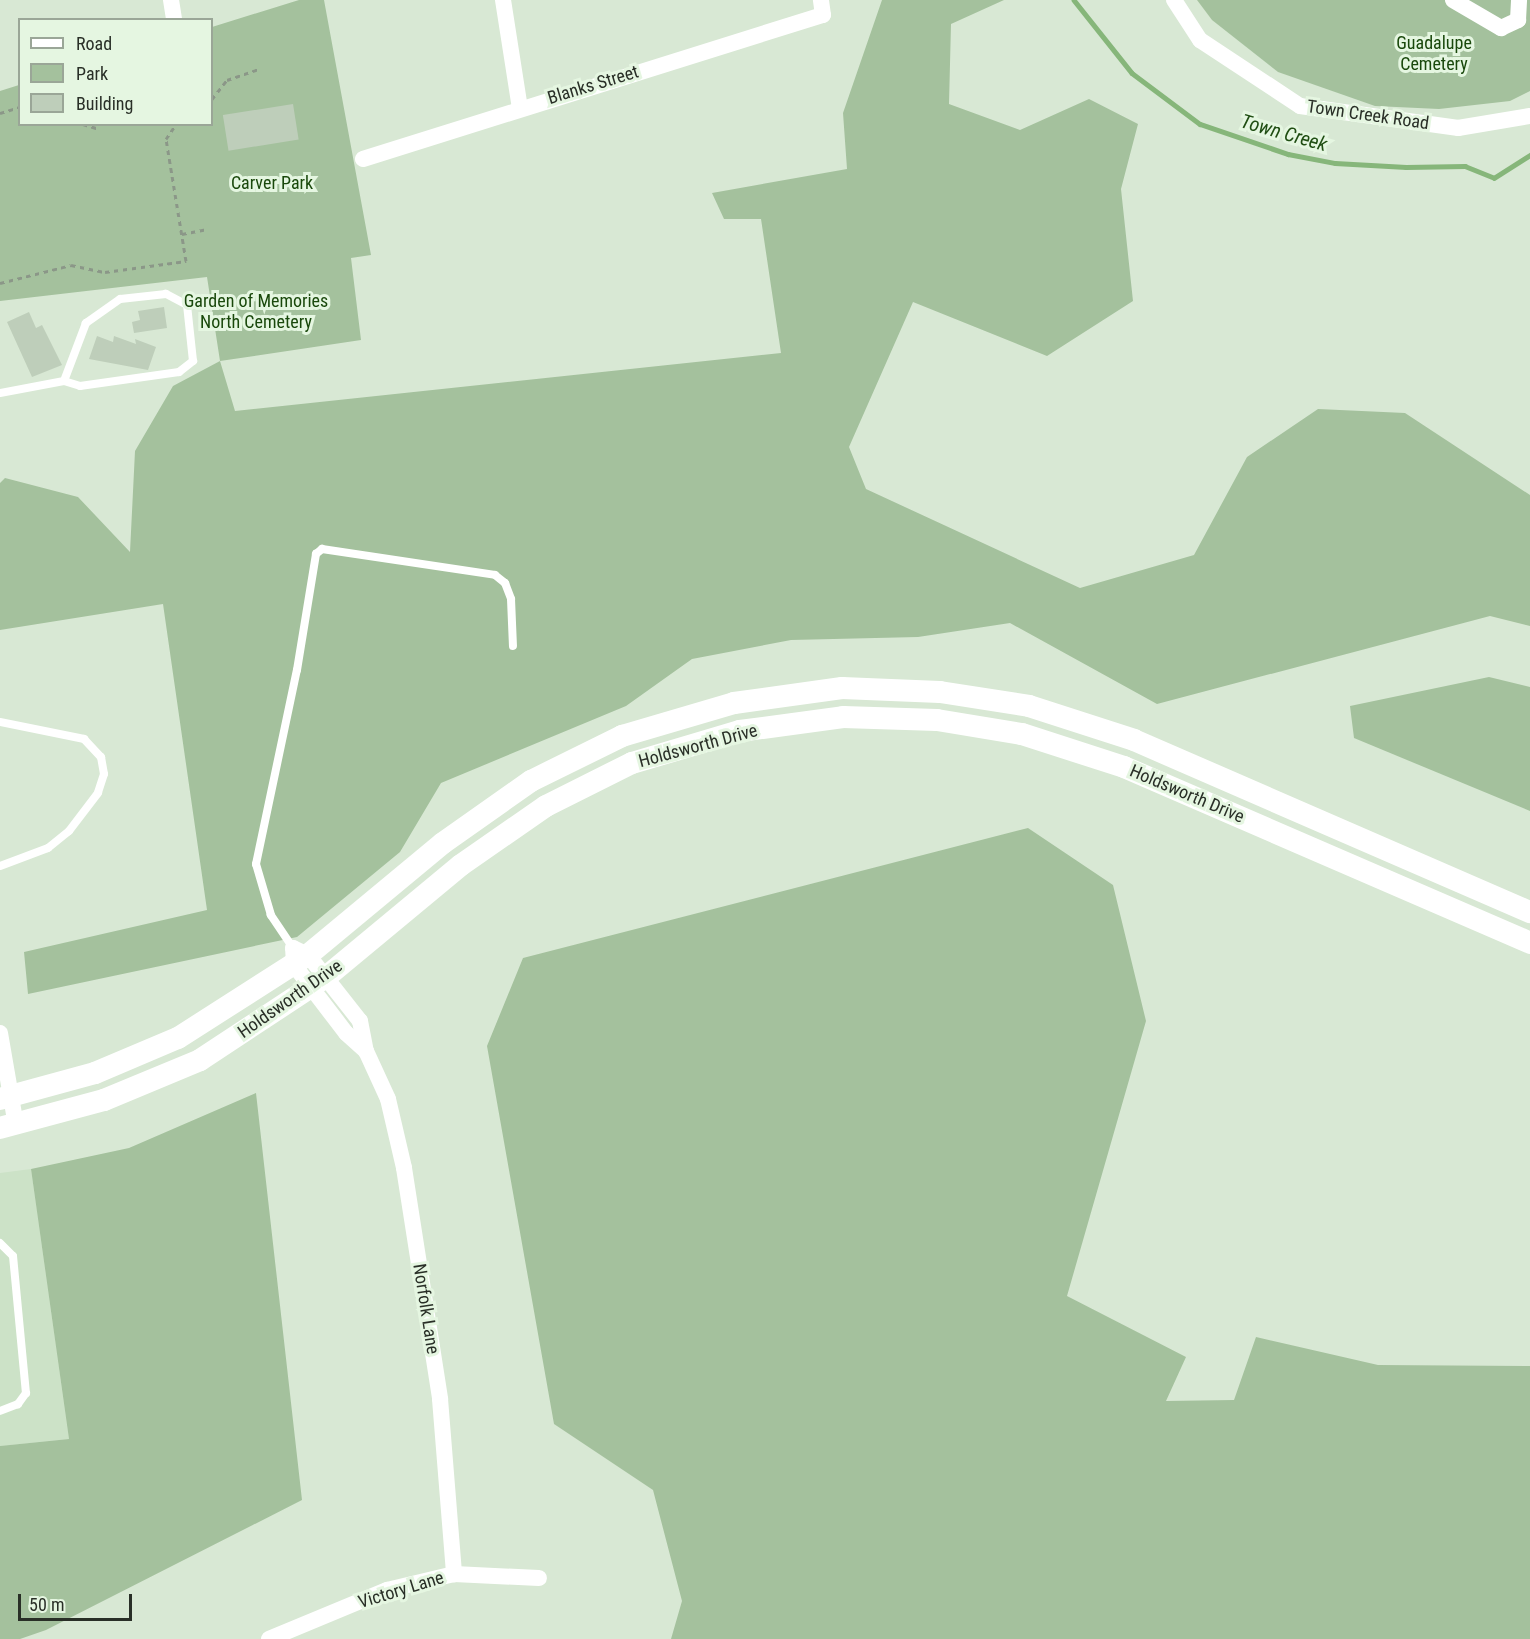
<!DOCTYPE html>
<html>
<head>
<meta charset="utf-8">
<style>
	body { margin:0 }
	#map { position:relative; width:1530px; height:1639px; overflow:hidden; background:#d8e8d4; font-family:"Roboto Condensed",sans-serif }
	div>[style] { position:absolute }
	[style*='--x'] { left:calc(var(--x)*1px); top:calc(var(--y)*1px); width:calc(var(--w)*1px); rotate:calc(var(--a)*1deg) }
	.built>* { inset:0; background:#cce2c7 }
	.green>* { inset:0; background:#a4c19d }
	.stream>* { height:4.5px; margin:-2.25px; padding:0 2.25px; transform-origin:2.25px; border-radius:2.25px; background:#86b67a }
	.building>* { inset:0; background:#beceba; transform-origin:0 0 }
	.path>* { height:3px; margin-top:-1.5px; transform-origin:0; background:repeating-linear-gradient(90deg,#8b9788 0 4.5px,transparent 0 9px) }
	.lane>* { height:8px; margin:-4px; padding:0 4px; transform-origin:4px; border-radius:4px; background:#fff }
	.street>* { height:16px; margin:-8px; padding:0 8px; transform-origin:8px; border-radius:8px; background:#fff }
	.secondary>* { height:22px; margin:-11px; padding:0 11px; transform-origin:11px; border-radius:11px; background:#fff }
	span { translate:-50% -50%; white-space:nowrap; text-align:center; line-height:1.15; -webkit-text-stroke:6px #e5f6e1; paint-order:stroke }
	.park-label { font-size:18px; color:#19480b }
	.street-label { font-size:18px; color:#292f27 }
	.water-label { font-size:20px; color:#204e13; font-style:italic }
	.legend { position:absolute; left:18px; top:18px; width:195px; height:108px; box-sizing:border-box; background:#e5f6e1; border:2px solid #9aa697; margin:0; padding:8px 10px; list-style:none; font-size:18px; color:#292f27 }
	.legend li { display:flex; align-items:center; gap:12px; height:30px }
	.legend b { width:30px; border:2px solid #9aa697 }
	.scale { position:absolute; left:18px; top:1594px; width:114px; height:27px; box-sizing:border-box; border:3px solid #292f27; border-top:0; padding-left:8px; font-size:18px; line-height:21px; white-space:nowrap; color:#292f27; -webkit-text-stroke:4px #e5f6e1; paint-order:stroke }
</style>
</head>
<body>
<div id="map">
	<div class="built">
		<div style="clip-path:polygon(31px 1169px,69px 1439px,0 1446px,0 1173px)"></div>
	</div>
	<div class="green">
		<div style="clip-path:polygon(299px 0,324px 0,371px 255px,351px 258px,361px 340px,220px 361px,235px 411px,781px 353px,761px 219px,724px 219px,712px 193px,847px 169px,843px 113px,882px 0,1004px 0,951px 24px,949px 104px,1020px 130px,1089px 99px,1138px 124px,1121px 189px,1133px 301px,1047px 356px,913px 302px,849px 447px,866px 489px,1080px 588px,1194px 555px,1247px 457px,1318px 409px,1405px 413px,1530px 495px,1530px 626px,1490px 616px,1157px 704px,1010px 623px,918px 637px,791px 640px,692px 659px,626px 706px,441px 783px,400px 852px,297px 937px,28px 994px,24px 952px,207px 910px,163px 604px,0 630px,0 483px,5px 478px,78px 497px,130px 552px,135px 451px,173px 386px,220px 361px,207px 277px,0 301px,0 91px,19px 85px,20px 124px,212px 124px,212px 27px)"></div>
		<div style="clip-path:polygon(1197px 0,1530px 0,1530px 91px,1510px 101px,1439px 109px,1375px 106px,1278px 72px,1212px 20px)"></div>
		<div style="clip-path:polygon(1489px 677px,1530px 687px,1530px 811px,1354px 738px,1350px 706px)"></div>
		<div style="clip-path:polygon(1028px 828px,1113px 885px,1146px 1021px,1067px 1296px,1186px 1357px,1166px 1401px,1234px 1400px,1256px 1337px,1378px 1365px,1530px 1366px,1530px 1639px,671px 1639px,682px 1601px,653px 1490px,554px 1424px,487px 1046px,523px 958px)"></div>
		<div style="clip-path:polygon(256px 1093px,302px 1500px,46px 1630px,20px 1639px,0 1639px,0 1446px,69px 1439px,31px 1169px,129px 1148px)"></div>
	</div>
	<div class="stream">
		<div style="--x:1074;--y:0;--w:93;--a:51.5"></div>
		<div style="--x:1132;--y:73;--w:85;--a:36.9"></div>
		<div style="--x:1200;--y:124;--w:93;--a:18.8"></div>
		<div style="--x:1288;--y:154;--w:48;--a:10.8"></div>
		<div style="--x:1335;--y:163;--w:71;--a:3.2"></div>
		<div style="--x:1406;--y:167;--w:59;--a:-1"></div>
		<div style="--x:1465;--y:166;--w:31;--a:22"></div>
		<div style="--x:1494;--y:178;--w:43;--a:-32.6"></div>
	</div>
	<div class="building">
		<div style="left:293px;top:104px;width:36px;height:71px;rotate:81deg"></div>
		<div style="clip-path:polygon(164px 307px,167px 328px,134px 333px,132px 322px,140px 320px,138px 311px)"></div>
		<div style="clip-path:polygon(29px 312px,36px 328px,42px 325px,62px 365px,32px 377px,7px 322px)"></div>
		<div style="clip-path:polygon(97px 336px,113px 342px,114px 336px,136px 344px,135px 339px,156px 347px,148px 370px,89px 359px)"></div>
	</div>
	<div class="path">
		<div style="--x:212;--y:99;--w:24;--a:-52"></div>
		<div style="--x:227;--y:80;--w:34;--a:-19"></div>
		<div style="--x:0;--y:113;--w:21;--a:-17"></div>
		<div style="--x:83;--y:124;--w:17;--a:17"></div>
		<div style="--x:182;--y:234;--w:26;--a:-11"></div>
		<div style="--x:0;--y:283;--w:73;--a:-14.2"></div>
		<div style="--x:71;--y:265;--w:35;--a:12"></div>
		<div style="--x:105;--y:272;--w:82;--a:-7.7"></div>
		<div style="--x:186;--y:261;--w:124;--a:-99.3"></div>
		<div style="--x:166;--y:139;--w:18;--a:-56"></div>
	</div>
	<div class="lane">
		<div style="--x:0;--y:393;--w:65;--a:-10.6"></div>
		<div style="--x:64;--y:381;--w:17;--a:17"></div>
		<div style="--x:80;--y:386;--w:100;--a:-8"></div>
		<div style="--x:179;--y:372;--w:18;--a:-38"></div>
		<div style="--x:193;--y:361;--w:56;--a:-96.1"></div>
		<div style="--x:187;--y:305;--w:24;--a:-152"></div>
		<div style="--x:166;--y:294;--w:46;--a:173.8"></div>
		<div style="--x:120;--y:299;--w:42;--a:144.8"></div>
		<div style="--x:86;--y:323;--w:62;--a:110.8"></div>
		<div style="--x:0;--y:722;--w:86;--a:11.4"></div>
		<div style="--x:84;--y:739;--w:25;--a:47"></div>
		<div style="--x:101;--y:757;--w:17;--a:80"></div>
		<div style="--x:104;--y:774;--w:20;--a:108"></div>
		<div style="--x:98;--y:793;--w:48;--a:127.3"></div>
		<div style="--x:69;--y:831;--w:27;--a:141"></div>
		<div style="--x:48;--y:848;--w:51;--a:159.4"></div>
		<div style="--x:293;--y:948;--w:40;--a:-124"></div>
		<div style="--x:271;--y:915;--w:53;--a:-106.4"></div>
		<div style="--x:256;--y:864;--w:198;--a:-78.1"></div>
		<div style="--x:297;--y:670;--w:118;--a:-80.7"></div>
		<div style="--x:316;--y:554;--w:8;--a:-40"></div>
		<div style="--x:322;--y:549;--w:175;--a:8.5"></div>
		<div style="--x:495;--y:575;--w:13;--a:39"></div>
		<div style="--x:505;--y:583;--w:17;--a:69"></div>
		<div style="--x:511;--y:599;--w:47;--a:87.6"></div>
		<div style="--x:0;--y:1243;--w:18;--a:45"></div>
		<div style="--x:13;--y:1256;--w:138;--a:84.6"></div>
		<div style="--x:26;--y:1393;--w:14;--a:126"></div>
		<div style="--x:18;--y:1404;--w:19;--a:159"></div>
	</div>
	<div class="street">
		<div style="--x:171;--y:0;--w:20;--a:81"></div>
		<div style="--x:503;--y:0;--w:109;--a:81.1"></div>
		<div style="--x:1174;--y:0;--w:48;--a:57"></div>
		<div style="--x:1200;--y:40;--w:120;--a:33.4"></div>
		<div style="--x:1300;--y:106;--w:160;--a:7.9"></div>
		<div style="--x:1458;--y:128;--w:73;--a:-9.5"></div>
		<div style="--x:1453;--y:0;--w:56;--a:30.3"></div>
		<div style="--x:1501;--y:28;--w:19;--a:-25"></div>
		<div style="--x:1518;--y:20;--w:20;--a:-87"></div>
		<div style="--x:363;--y:159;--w:482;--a:-17.4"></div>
		<div style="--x:823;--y:15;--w:15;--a:-98"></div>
		<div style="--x:0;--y:1033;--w:94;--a:80.2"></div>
		<div style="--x:366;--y:1051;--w:27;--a:-138"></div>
		<div style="--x:346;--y:1033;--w:86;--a:-127.4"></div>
		<div style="--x:294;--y:965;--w:17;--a:-93"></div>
		<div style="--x:293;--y:948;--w:17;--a:25"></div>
		<div style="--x:308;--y:955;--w:84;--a:51.8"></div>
		<div style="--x:360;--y:1021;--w:31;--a:79"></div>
		<div style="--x:366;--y:1051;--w:53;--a:65.4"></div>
		<div style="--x:388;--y:1099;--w:71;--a:76.9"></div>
		<div style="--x:404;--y:1168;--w:234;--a:81.1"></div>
		<div style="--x:440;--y:1399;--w:176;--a:85.4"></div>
		<div style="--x:269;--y:1639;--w:128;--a:-22.6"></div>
		<div style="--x:387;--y:1590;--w:69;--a:-13.4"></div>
		<div style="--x:454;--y:1574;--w:85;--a:2.7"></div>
	</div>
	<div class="secondary">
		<div style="--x:0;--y:1099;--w:98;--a:-15.3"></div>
		<div style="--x:95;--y:1073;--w:90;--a:-22.9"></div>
		<div style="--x:178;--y:1038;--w:154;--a:-32.6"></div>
		<div style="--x:308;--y:955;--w:175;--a:-39.7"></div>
		<div style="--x:443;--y:843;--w:108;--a:-35.2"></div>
		<div style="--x:531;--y:781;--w:102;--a:-26.3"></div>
		<div style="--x:622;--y:736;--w:117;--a:-16.4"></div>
		<div style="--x:734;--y:703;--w:109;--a:-7.9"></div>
		<div style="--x:842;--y:688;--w:98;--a:2.3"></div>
		<div style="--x:940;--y:692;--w:90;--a:8.9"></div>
		<div style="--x:1029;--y:706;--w:110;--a:17.9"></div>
		<div style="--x:1134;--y:740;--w:432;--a:23.5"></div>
		<div style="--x:0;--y:1128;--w:108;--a:-15.1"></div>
		<div style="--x:104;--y:1100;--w:104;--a:-22.6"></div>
		<div style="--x:200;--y:1060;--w:151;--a:-33.4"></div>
		<div style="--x:326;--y:977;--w:175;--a:-39.7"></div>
		<div style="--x:461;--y:865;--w:103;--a:-34.8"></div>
		<div style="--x:546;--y:806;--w:96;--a:-26.6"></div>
		<div style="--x:632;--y:763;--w:113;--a:-16.5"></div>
		<div style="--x:740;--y:731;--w:104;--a:-7.7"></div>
		<div style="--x:843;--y:717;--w:94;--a:1.8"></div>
		<div style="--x:937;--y:720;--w:86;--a:9.4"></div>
		<div style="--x:1022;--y:734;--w:107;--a:17.9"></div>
		<div style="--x:1124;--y:767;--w:443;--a:23.4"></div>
	</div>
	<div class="park-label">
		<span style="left:1434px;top:54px">Guadalupe<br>Cemetery</span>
		<span style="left:272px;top:183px">Carver Park</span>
		<span style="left:256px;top:312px">Garden of Memories<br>North Cemetery</span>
	</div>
	<div class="street-label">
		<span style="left:593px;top:85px;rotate:-17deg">Blanks Street</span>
		<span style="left:1368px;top:115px;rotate:8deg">Town Creek Road</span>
		<span style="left:698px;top:746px;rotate:-15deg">Holdsworth Drive</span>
		<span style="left:1187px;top:794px;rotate:23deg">Holdsworth Drive</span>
		<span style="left:290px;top:999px;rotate:-35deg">Holdsworth Drive</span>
		<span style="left:426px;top:1309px;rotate:81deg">Norfolk Lane</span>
		<span style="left:401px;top:1590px;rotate:-17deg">Victory Lane</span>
	</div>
	<div class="water-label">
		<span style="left:1284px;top:133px;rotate:16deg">Town Creek</span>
	</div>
	<ul class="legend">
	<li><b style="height:8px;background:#fff"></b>Road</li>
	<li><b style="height:16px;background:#a4c19d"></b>Park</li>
	<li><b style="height:16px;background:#beceba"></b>Building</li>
	</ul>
	<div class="scale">50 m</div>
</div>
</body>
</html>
